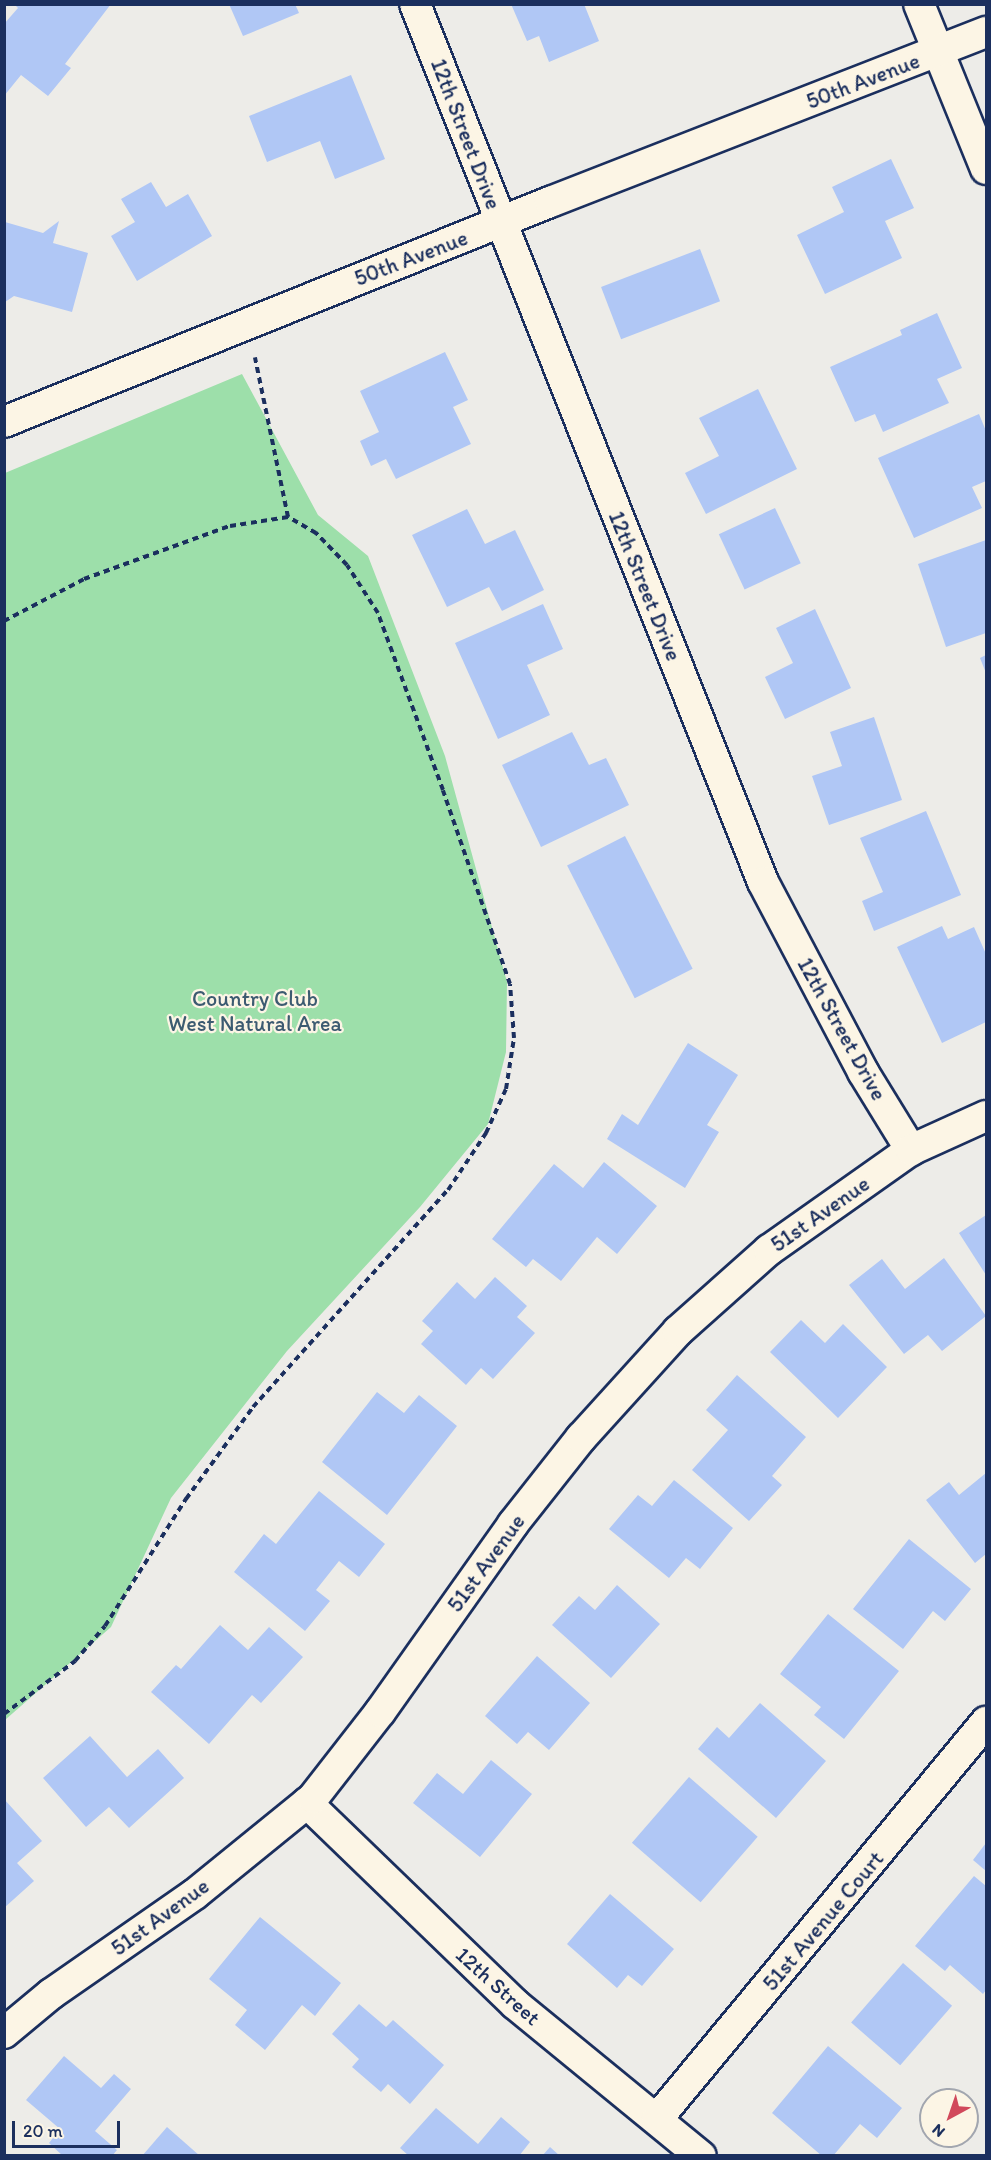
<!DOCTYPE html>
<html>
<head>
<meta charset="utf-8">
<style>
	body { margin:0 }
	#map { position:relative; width:991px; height:2160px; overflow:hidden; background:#edece8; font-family:Itim,sans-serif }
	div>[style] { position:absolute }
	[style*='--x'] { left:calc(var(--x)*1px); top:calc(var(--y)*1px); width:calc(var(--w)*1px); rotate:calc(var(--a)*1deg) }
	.green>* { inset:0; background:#9ddfaa }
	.building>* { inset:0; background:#b0c7f5; transform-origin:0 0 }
	.path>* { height:4px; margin-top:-2px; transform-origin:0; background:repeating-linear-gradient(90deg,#1b2f5e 0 6px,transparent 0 10.5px) }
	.roads { filter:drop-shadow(2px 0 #1b2f5e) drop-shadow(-2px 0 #1b2f5e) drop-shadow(0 2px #1b2f5e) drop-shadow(0 -2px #1b2f5e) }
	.street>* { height:30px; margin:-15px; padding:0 15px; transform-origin:15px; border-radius:15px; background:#fcf5e5 }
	span { translate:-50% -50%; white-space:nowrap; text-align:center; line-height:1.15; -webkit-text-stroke:4.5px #fcf5e5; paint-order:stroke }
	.street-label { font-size:22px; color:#1b2f5e }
	.park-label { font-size:22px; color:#3c5b71 }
	.frame { position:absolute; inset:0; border:6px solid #1b2f5e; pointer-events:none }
	.north { position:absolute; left:919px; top:2088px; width:60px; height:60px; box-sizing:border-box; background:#fcf5e5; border:2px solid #a2a6af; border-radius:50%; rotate:220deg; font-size:16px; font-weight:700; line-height:24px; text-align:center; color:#1b2f5e }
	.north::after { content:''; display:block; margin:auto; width:21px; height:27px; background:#d1495b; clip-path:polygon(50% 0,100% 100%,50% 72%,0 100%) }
	.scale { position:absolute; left:12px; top:2121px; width:108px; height:27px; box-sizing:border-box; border:3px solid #1b2f5e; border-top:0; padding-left:8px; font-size:18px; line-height:21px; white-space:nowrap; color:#1b2f5e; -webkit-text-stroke:4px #fcf5e5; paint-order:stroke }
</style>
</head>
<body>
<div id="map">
	<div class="green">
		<div style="clip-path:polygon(242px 374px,318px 515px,368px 556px,445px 756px,507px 982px,506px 1052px,488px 1124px,420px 1207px,287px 1351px,171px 1498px,111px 1627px,5px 1720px,5px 473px)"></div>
	</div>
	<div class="building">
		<div style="clip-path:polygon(14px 4px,111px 4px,65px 64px,71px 68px,48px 96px,21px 75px,4px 96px,4px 24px,18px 8px)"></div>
		<div style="clip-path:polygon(229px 4px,295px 4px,299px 13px,243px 36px)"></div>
		<div style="clip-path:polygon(511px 4px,584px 4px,599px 41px,549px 62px,539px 36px,527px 41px)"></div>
		<div style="clip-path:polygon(351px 75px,385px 159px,335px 179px,320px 141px,267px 162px,249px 116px)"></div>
		<div style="clip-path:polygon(891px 159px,914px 208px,885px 221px,902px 258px,825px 294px,797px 235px,844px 212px,832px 187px)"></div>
		<div style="clip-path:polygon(151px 182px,166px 207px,188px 194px,212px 236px,137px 281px,111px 236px,135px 222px,121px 199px)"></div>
		<div style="clip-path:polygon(59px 221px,53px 243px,88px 253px,72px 312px,14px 296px,5px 302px,5px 222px,43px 233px)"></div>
		<div style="left:700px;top:249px;width:56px;height:106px;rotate:69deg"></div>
		<div style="clip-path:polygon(937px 313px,962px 368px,937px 379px,949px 403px,883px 432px,875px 414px,855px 422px,830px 367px,902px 335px,900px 330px)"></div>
		<div style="clip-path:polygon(445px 352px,468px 400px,453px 407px,471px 444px,396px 479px,386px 459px,371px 466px,360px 441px,379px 432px,360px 391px)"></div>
		<div style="clip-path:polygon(758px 389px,797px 469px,706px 514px,685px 473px,719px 456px,699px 418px)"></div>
		<div style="clip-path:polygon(979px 414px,986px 431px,986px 481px,972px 487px,982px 508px,914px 538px,878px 458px)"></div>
		<div style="left:775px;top:508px;width:61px;height:62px;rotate:65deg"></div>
		<div style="clip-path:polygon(467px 509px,485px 544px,515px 530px,544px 590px,502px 611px,489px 587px,447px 607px,412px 535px)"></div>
		<div style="clip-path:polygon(986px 540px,986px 633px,946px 647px,918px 564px)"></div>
		<div style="clip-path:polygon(543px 604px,563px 649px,527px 665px,550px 715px,498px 739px,455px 643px)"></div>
		<div style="clip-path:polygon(815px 609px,851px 688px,785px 719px,765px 677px,793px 663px,776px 628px)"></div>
		<div style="clip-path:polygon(986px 655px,986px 673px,980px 658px)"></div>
		<div style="clip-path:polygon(874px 717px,902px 800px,829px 825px,812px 776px,842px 766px,830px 732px)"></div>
		<div style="clip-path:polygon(572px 732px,589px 765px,606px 758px,629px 805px,541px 847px,502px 765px)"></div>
		<div style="clip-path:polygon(926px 811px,961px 895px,874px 931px,862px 901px,883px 892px,860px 838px)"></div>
		<div style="left:625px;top:836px;width:149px;height:65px;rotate:63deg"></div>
		<div style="clip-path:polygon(942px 926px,948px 939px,974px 927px,986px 954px,986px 1022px,942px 1043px,897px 947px)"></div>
		<div style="clip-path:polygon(688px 1043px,738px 1075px,707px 1125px,719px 1132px,685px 1188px,607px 1139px,622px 1114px,638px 1125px)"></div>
		<div style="clip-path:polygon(604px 1162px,657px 1206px,617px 1254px,597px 1237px,561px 1281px,533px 1259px,526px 1267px,492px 1239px,554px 1164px,583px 1188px)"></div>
		<div style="clip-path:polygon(986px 1215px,986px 1275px,959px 1233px)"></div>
		<div style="clip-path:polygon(944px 1258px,986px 1316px,942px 1351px,928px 1335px,904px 1354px,849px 1285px,882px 1259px,905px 1289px)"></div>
		<div style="clip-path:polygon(495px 1277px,527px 1306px,517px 1317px,535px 1333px,493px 1379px,481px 1368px,466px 1385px,421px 1344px,433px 1331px,422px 1321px,457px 1282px,475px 1299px)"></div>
		<div style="clip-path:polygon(801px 1320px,825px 1343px,843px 1324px,887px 1367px,838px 1418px,770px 1352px)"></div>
		<div style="clip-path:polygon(737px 1375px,806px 1437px,772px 1476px,782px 1485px,749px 1521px,692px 1470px,728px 1430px,706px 1410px)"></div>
		<div style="clip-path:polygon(377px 1392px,404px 1413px,419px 1395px,457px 1426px,387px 1515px,322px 1462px)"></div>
		<div style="clip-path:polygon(986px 1473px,986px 1554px,975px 1563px,926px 1500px,949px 1482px,959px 1495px)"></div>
		<div style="clip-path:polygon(674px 1480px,733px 1528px,700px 1569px,686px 1558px,669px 1578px,609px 1529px,638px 1495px,652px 1506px)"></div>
		<div style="clip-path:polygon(319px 1491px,385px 1544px,359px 1577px,339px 1561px,316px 1590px,330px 1601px,305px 1631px,234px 1572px,264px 1534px,276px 1544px)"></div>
		<div style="clip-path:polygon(909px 1539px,971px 1589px,945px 1621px,933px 1611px,903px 1649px,853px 1609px)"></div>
		<div style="clip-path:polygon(617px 1585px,660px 1624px,611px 1678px,552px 1625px,579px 1596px,595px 1610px)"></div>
		<div style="clip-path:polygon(828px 1614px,899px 1671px,844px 1739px,814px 1715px,821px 1707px,780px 1674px)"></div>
		<div style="clip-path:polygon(220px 1625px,248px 1650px,269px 1627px,303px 1657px,261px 1703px,252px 1695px,209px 1744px,151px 1692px,176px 1665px,181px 1669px)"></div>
		<div style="clip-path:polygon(537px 1656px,590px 1703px,549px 1750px,528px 1732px,517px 1744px,485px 1716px)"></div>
		<div style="clip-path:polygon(760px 1703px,826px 1761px,776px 1818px,698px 1749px,717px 1727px,729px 1738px)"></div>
		<div style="clip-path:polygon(90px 1736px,127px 1777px,158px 1749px,184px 1778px,129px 1828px,109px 1807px,86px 1827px,43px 1778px)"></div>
		<div style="clip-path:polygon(491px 1760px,532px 1794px,480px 1857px,413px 1803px,437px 1773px,463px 1794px)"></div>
		<div style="left:689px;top:1777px;width:91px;height:87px;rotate:41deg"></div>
		<div style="clip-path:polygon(4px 1799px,42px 1841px,17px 1863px,34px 1881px,4px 1908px)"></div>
		<div style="clip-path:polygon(986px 1843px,986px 1871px,973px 1860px)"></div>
		<div style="clip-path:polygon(974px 1876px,986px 1886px,986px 1990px,983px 1994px,950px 1965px,945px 1971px,915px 1946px)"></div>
		<div style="clip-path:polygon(610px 1894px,674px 1949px,642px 1986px,628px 1975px,617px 1988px,567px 1944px)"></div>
		<div style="clip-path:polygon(260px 1917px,341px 1983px,315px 2016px,302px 2005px,265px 2050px,235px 2025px,247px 2010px,209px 1979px)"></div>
		<div style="left:903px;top:1963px;width:65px;height:79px;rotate:41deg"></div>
		<div style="clip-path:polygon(359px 2004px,386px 2027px,393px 2020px,444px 2065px,410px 2104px,388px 2084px,381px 2092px,352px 2067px,359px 2059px,332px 2034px)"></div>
		<div style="clip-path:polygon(828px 2046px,902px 2108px,877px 2138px,860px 2124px,833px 2156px,822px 2156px,772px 2113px)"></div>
		<div style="clip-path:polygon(64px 2056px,101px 2088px,114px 2074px,131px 2089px,95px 2131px,117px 2150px,112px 2156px,63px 2156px,49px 2143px,60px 2129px,26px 2100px)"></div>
		<div style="clip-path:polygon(436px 2108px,478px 2144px,501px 2117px,530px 2142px,519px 2156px,409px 2156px,400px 2148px)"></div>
		<div style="clip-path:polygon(167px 2127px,200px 2156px,142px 2156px)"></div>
		<div style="clip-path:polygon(550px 2147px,560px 2156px,542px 2156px)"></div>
	</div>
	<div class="path">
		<div style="--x:4;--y:621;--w:90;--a:-27.7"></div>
		<div style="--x:84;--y:579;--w:155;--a:-20"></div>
		<div style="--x:230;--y:526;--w:59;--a:-8.8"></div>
		<div style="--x:4;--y:1714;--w:89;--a:-36.7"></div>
		<div style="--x:75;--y:1661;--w:46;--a:-49.4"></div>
		<div style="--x:105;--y:1626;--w:151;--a:-57.5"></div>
		<div style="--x:186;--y:1499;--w:114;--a:-53.9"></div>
		<div style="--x:253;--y:1407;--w:292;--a:-48.1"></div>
		<div style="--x:448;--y:1190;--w:69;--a:-56.3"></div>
		<div style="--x:486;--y:1133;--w:48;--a:-65.6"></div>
		<div style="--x:506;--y:1089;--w:52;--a:-81.1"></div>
		<div style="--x:514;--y:1038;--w:54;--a:-94.2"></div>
		<div style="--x:510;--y:984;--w:205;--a:-109.1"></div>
		<div style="--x:443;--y:790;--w:189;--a:-110.2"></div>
		<div style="--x:378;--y:613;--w:57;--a:-122.9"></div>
		<div style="--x:347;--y:565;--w:45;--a:-134.1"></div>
		<div style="--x:316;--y:533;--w:32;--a:-150"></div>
		<div style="--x:288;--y:517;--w:163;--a:-101.7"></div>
	</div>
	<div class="roads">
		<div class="street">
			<div style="--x:415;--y:4;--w:944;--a:68.38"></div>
			<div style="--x:763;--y:882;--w:215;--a:62.2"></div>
			<div style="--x:863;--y:1072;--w:92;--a:58.4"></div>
			<div style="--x:919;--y:4;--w:178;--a:67.9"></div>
			<div style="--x:4;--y:422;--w:589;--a:-21.95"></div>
			<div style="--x:550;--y:202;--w:468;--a:-21.3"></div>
			<div style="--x:307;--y:1803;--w:289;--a:44"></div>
			<div style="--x:515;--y:2004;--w:240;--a:39.3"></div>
			<div style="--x:4;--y:2033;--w:61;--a:-39.7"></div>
			<div style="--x:51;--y:1994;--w:175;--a:-34.8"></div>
			<div style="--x:195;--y:1894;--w:152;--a:-39.1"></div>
			<div style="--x:313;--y:1798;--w:109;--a:-52.1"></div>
			<div style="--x:380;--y:1712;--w:230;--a:-54.7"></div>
			<div style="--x:513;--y:1524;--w:110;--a:-51.7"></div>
			<div style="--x:581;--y:1438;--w:144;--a:-47.8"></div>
			<div style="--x:678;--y:1331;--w:122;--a:-41.7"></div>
			<div style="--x:769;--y:1250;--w:174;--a:-35.2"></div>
			<div style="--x:911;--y:1150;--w:82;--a:-24.4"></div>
			<div style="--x:657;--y:2119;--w:516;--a:-50.35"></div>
		</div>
	</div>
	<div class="street-label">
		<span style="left:863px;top:81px;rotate:-21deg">50th Avenue</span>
		<span style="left:466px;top:134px;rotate:69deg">12th Street Drive</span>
		<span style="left:411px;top:258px;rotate:-21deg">50th Avenue</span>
		<span style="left:645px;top:586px;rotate:68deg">12th Street Drive</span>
		<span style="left:842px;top:1029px;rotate:61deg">12th Street Drive</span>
		<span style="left:820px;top:1214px;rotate:-35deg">51st Avenue</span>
		<span style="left:486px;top:1563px;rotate:-54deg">51st Avenue</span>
		<span style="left:160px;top:1917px;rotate:-36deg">51st Avenue</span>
		<span style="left:823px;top:1921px;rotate:-50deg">51st Avenue Court</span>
		<span style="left:498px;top:1986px;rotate:42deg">12th Street</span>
	</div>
	<div class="park-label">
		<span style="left:255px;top:1011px">Country Club<br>West Natural Area</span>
	</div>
	<div class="frame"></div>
	<div class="north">N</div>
	<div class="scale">20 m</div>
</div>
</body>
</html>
